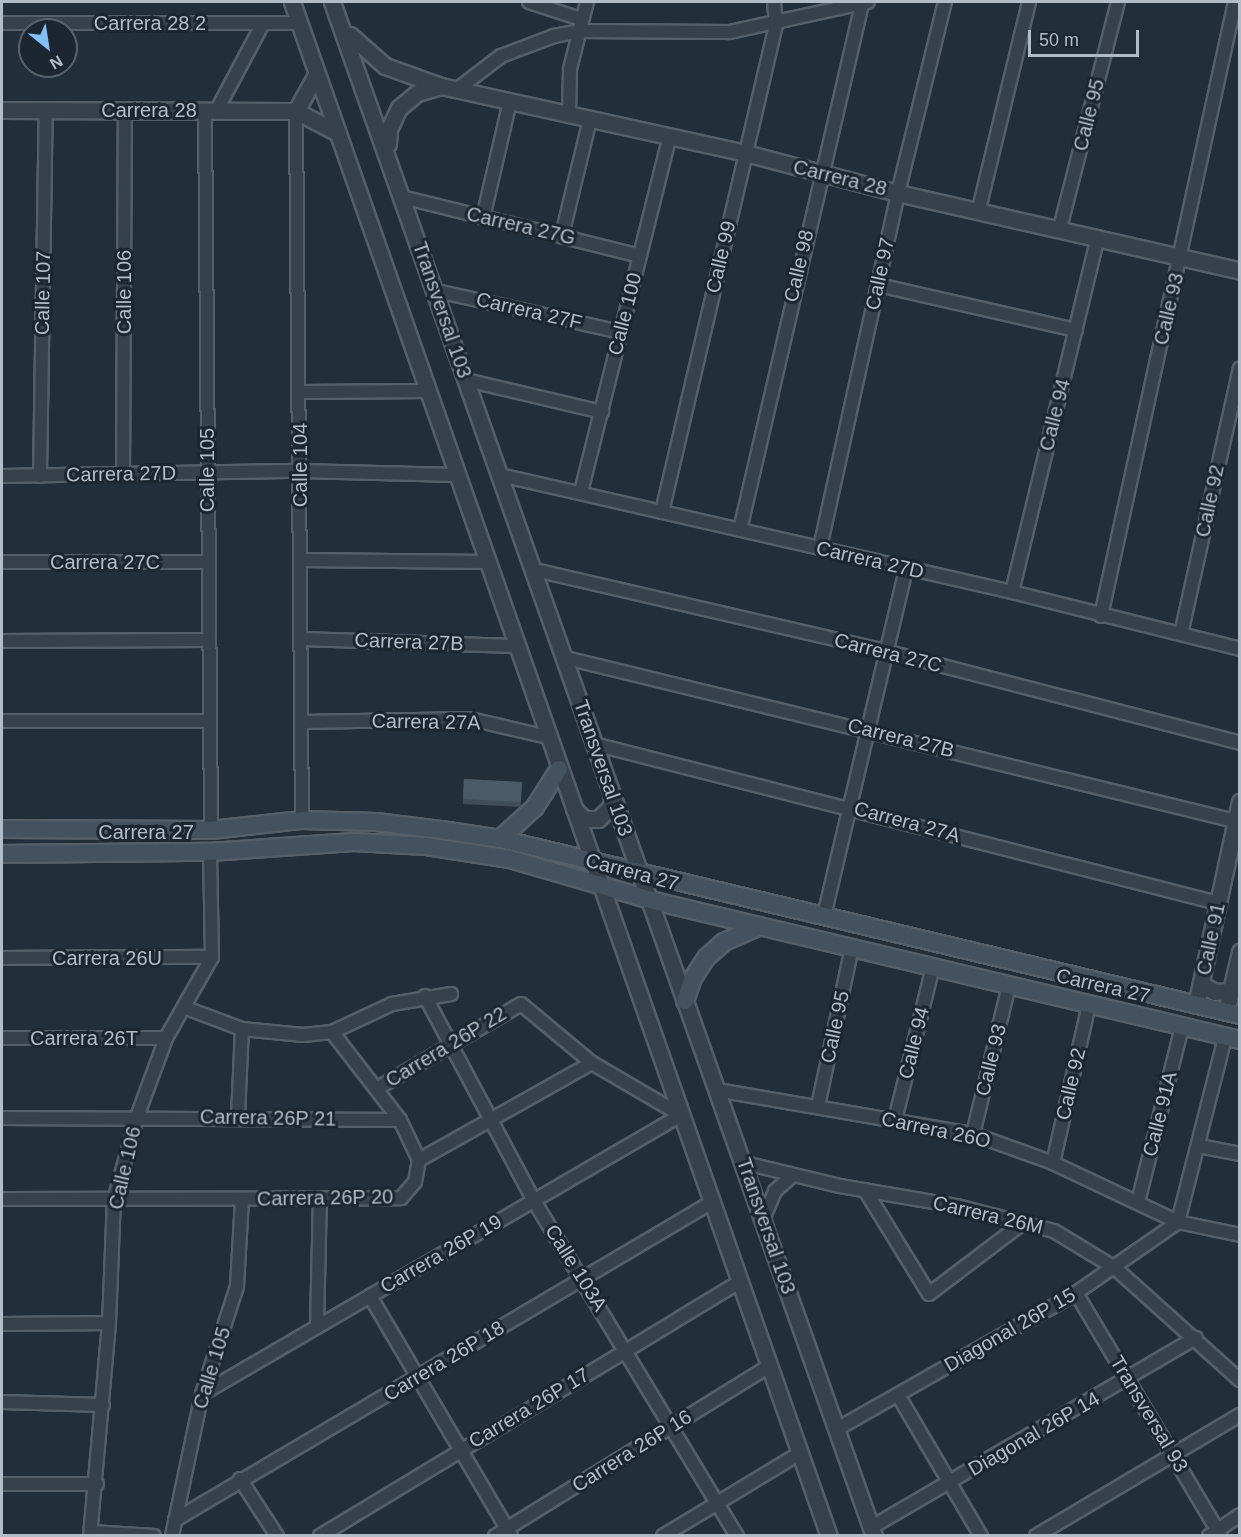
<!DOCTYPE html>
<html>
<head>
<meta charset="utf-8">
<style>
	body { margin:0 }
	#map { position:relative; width:1241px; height:1537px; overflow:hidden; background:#222f3b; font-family:Helvetica,sans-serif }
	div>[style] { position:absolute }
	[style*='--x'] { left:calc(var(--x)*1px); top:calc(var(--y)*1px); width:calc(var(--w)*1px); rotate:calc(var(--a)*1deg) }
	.roads { filter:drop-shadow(2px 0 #545f69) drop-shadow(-2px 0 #545f69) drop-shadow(0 2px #545f69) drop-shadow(0 -2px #545f69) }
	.minor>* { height:12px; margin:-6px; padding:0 6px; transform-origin:6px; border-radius:6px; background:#36414b }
	.tertiary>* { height:15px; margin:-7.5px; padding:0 7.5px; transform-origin:7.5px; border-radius:7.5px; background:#36414b }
	.secondary>* { height:16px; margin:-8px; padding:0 8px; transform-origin:8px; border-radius:8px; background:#44515e }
	.wall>* { inset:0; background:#404d59; transform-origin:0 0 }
	.building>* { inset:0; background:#4a5a67; transform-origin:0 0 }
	span { translate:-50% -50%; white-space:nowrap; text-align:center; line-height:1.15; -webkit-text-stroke:6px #1b2630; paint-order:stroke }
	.street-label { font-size:20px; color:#b1bcc7 }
	.frame { position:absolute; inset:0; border:3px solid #b1bcc7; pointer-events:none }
	.north { position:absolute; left:18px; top:18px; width:60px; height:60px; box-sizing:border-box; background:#1b2630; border:2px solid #57626c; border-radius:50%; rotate:150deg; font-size:16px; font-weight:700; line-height:24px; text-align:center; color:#b1bcc7 }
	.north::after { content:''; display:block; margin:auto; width:21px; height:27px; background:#85bff7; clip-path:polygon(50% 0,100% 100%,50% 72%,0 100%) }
	.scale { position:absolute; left:1028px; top:30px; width:111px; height:27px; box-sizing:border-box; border:3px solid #b1bcc7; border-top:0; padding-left:8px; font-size:18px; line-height:21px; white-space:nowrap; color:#b1bcc7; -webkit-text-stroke:4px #1b2630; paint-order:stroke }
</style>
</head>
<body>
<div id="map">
	<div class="roads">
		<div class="minor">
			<div style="--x:529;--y:2;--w:55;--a:18.1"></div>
			<div style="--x:2;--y:23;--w:297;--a:0"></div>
			<div style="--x:459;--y:88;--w:53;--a:-37.3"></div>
			<div style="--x:501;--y:56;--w:57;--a:-20.7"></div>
			<div style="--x:554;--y:36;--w:26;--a:-11"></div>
			<div style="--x:580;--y:31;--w:149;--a:0.4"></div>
			<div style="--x:729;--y:32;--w:142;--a:-12.2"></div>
			<div style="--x:205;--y:110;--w:720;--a:89.52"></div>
			<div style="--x:217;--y:110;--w:98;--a:-62.1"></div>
			<div style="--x:296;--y:111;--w:709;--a:89.52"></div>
			<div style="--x:569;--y:114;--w:45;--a:-88.7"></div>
			<div style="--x:570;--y:69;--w:69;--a:-75.8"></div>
			<div style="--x:402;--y:197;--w:245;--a:13.9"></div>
			<div style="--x:979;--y:209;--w:213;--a:-76.4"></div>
			<div style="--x:483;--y:218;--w:120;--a:-77"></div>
			<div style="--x:1060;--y:228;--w:233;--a:-75.6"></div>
			<div style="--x:562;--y:235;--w:119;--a:-76.4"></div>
			<div style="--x:878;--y:285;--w:203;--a:12.8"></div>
			<div style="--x:437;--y:291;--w:188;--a:12.6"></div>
			<div style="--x:466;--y:380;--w:140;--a:13.2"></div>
			<div style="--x:300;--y:392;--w:127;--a:-0.5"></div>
			<div style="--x:123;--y:474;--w:364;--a:-89.7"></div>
			<div style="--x:500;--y:475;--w:525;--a:12.87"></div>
			<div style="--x:1012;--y:592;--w:235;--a:14"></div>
			<div style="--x:2;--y:476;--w:298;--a:-1"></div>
			<div style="--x:300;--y:471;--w:156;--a:1.5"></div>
			<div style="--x:40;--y:476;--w:366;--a:-89.1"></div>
			<div style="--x:581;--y:492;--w:367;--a:-76"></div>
			<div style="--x:662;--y:512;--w:500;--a:-76.83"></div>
			<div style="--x:776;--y:25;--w:23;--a:-95"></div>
			<div style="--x:740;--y:530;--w:540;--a:-76.94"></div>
			<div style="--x:820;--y:548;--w:363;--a:-77.6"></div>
			<div style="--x:898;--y:193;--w:197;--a:-76.2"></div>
			<div style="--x:300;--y:560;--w:187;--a:0.6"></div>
			<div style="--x:2;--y:562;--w:206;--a:0"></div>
			<div style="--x:535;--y:570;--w:359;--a:13"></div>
			<div style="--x:885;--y:651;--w:367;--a:14.5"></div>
			<div style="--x:1012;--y:592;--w:365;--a:-76.4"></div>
			<div style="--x:1101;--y:616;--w:628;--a:-77.69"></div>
			<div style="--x:1181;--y:634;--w:272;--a:-77.5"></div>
			<div style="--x:301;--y:639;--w:215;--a:1.9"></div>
			<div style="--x:2;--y:641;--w:205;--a:-0.3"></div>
			<div style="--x:566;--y:658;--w:689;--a:13.69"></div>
			<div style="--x:2;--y:721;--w:207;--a:0"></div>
			<div style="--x:302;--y:722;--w:168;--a:-1"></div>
			<div style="--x:470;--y:719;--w:80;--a:13"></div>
			<div style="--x:594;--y:744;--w:644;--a:14.3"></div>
			<div style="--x:824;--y:916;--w:358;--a:-76.7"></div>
			<div style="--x:2;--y:958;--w:210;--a:-0.3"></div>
			<div style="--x:425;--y:996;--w:232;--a:62"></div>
			<div style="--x:534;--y:1201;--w:392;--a:58.8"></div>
			<div style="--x:186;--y:1008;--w:60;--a:20.6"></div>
			<div style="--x:242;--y:1029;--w:61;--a:5.6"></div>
			<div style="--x:303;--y:1035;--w:29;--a:-6"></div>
			<div style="--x:332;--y:1032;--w:66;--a:-25"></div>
			<div style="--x:392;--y:1004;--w:60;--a:-9.6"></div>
			<div style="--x:332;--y:1032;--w:111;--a:52.3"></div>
			<div style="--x:400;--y:1120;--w:44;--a:64.6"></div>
			<div style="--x:2;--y:1038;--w:164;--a:0"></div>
			<div style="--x:717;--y:1090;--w:260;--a:9.8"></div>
			<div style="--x:973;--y:1134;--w:85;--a:19.9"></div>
			<div style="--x:1053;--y:1163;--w:138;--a:25.3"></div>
			<div style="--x:1178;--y:1222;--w:63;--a:11.8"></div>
			<div style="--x:818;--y:1106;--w:162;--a:-77.9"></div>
			<div style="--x:238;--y:1116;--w:87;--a:-87.4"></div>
			<div style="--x:2;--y:1118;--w:398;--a:0.3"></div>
			<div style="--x:895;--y:1120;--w:158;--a:-76.1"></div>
			<div style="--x:973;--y:1134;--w:153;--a:-76.4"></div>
			<div style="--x:1199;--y:1146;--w:42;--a:11"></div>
			<div style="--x:419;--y:1160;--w:198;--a:-29.3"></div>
			<div style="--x:745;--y:1163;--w:98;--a:13.6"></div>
			<div style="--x:840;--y:1186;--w:119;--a:9.7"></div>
			<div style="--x:957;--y:1206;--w:100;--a:14.5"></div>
			<div style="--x:1054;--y:1231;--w:71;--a:31.2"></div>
			<div style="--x:1115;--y:1268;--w:168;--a:41.9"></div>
			<div style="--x:1053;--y:1163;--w:162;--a:-77.2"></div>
			<div style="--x:865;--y:1190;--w:122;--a:58.4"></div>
			<div style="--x:929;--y:1294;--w:118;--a:-37.1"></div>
			<div style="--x:2;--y:1199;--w:399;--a:-0.1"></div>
			<div style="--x:401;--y:1198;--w:21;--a:-49"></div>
			<div style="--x:415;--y:1182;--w:22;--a:-80"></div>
			<div style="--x:1138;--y:1202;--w:180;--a:-75.9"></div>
			<div style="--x:764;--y:1217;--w:28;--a:-67"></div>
			<div style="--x:775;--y:1191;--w:24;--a:-42"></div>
			<div style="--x:1178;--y:1222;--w:191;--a:-75.7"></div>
			<div style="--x:1076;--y:1293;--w:283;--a:59.2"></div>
			<div style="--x:370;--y:1296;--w:277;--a:59.5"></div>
			<div style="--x:2;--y:1324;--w:107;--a:-0.5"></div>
			<div style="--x:317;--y:1327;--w:129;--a:-88.7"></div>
			<div style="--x:202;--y:1394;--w:554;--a:-30.22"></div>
			<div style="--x:681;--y:1115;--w:103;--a:-149.7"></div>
			<div style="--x:592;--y:1063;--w:92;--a:-140.3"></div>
			<div style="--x:521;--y:1004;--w:166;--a:149.6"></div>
			<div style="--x:898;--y:1395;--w:164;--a:59.5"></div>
			<div style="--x:2;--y:1402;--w:101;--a:1.7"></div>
			<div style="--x:837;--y:1429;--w:275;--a:-29.6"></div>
			<div style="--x:1076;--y:1293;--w:124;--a:-34.8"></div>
			<div style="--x:240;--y:1479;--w:68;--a:57"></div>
			<div style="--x:2;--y:1484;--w:95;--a:0"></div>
			<div style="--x:175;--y:1520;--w:624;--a:-30.63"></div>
			<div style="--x:872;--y:1527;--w:375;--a:-30.3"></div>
			<div style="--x:91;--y:1532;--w:63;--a:3.6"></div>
			<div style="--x:90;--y:1536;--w:214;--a:-84.9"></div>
			<div style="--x:109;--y:1323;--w:123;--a:-87.7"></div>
			<div style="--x:114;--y:1200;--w:86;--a:-74.5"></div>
			<div style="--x:137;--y:1117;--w:84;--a:-69.8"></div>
			<div style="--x:166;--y:1038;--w:93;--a:-60.4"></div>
			<div style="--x:212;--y:957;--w:105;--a:-91.1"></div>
			<div style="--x:172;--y:1536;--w:145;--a:-78.1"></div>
			<div style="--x:202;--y:1394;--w:114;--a:-72"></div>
			<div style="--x:237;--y:1286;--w:87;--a:-86.7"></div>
			<div style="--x:320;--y:1536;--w:491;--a:-31.2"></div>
			<div style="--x:495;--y:1536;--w:322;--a:-31.8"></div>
			<div style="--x:663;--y:1536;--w:160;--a:-31.2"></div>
			<div style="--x:1036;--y:1536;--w:237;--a:-30.7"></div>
			<div style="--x:1209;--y:1536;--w:37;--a:-34"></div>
		</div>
		<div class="tertiary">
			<div style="--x:292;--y:2;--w:1625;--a:70.71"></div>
			<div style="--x:332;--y:2;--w:1627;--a:70.54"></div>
			<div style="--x:350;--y:35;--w:47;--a:41.5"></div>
			<div style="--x:385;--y:66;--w:59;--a:19.7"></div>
			<div style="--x:441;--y:86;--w:311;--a:12.4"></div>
			<div style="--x:745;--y:153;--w:158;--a:14.7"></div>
			<div style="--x:898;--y:193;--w:351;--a:12.8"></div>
			<div style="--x:2;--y:110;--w:294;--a:0.2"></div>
			<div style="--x:296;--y:111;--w:47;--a:27.6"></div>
			<div style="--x:296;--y:111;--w:41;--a:-60.9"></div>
			<div style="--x:388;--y:144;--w:15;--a:-86"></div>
			<div style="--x:389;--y:129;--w:23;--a:-65"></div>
			<div style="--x:399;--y:108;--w:23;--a:-40"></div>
			<div style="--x:417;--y:93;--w:25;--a:-16"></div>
			<div style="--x:574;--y:809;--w:14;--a:45"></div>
			<div style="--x:584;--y:819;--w:14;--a:0"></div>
			<div style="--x:598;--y:819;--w:18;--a:-43"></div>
			<div style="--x:611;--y:807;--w:13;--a:-86"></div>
			<div style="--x:1201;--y:984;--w:16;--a:30"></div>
			<div style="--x:1215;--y:992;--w:16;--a:-4"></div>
			<div style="--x:1196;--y:1005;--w:208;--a:-77.8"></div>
			<div style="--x:1226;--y:1012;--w:62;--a:-76.9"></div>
		</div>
		<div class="secondary">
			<div style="--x:2;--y:829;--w:209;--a:0.3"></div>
			<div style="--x:211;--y:830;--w:92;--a:-6.3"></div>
			<div style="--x:302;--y:820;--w:74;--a:1.5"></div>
			<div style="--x:376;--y:822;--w:73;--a:7.1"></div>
			<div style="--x:448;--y:831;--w:53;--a:8.7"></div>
			<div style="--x:500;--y:839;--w:761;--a:13.38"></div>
			<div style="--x:500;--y:839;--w:47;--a:-42.4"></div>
			<div style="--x:535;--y:807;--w:45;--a:-57.7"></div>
			<div style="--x:2;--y:854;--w:208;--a:-0.6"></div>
			<div style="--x:210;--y:852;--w:144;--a:-4"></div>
			<div style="--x:354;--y:842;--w:72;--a:3.2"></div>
			<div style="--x:426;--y:846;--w:85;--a:8.8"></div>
			<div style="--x:510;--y:859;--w:154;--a:16.2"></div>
			<div style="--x:658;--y:902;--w:598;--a:13.34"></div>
			<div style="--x:685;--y:1001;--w:24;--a:-71"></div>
			<div style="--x:693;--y:978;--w:24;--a:-57"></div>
			<div style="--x:706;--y:958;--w:24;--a:-42"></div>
			<div style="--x:724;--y:942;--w:39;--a:-24"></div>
		</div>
	</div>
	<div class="wall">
		<div style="left:464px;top:779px;width:58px;height:25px;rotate:3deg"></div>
	</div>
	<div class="building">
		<div style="left:464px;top:779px;width:58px;height:20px;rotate:3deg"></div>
	</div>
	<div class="street-label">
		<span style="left:150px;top:23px">Carrera 28 2</span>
		<span style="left:149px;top:110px">Carrera 28</span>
		<span style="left:1089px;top:115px;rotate:-76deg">Calle 95</span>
		<span style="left:840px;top:178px;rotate:14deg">Carrera 28</span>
		<span style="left:521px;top:226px;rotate:13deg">Carrera 27G</span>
		<span style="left:721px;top:257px;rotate:-77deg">Calle 99</span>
		<span style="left:799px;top:266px;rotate:-77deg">Calle 98</span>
		<span style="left:880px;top:274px;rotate:-78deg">Calle 97</span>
		<span style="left:124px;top:292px;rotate:-90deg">Calle 106</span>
		<span style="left:43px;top:293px;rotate:-89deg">Calle 107</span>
		<span style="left:1169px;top:309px;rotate:-77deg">Calle 93</span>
		<span style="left:442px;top:310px;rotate:71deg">Transversal 103</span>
		<span style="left:529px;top:311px;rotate:13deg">Carrera 27F</span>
		<span style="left:625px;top:314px;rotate:-76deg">Calle 100</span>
		<span style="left:1055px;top:415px;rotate:-76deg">Calle 94</span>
		<span style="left:300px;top:465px;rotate:-90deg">Calle 104</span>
		<span style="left:207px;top:470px;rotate:-90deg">Calle 105</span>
		<span style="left:121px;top:474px;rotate:-1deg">Carrera 27D</span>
		<span style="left:1210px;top:501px;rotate:-78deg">Calle 92</span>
		<span style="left:870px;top:560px;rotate:13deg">Carrera 27D</span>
		<span style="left:105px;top:562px">Carrera 27C</span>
		<span style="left:409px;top:642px;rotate:2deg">Carrera 27B</span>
		<span style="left:888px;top:653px;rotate:14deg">Carrera 27C</span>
		<span style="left:426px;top:722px;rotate:1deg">Carrera 27A</span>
		<span style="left:901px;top:738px;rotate:14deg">Carrera 27B</span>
		<span style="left:603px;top:768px;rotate:71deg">Transversal 103</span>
		<span style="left:907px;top:822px;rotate:15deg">Carrera 27A</span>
		<span style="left:146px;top:832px">Carrera 27</span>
		<span style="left:632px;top:872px;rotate:15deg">Carrera 27</span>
		<span style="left:1211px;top:939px;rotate:-78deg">Calle 91</span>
		<span style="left:107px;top:958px">Carrera 26U</span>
		<span style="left:1103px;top:986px;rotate:13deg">Carrera 27</span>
		<span style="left:835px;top:1027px;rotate:-78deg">Calle 95</span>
		<span style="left:84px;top:1038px">Carrera 26T</span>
		<span style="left:914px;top:1043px;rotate:-76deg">Calle 94</span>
		<span style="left:446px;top:1047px;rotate:-31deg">Carrera 26P 22</span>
		<span style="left:991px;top:1060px;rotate:-76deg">Calle 93</span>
		<span style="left:1071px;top:1084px;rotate:-77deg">Calle 92</span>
		<span style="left:1160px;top:1114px;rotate:-76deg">Calle 91A</span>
		<span style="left:268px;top:1118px;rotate:1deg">Carrera 26P 21</span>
		<span style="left:936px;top:1130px;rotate:12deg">Carrera 26O</span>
		<span style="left:125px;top:1168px;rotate:-77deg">Calle 106</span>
		<span style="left:325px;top:1198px;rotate:-1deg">Carrera 26P 20</span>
		<span style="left:988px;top:1215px;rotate:13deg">Carrera 26M</span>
		<span style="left:766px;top:1226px;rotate:71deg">Transversal 103</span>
		<span style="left:441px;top:1254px;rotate:-30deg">Carrera 26P 19</span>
		<span style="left:576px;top:1268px;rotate:58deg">Calle 103A</span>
		<span style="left:1010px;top:1330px;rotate:-30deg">Diagonal 26P 15</span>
		<span style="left:444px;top:1361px;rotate:-31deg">Carrera 26P 18</span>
		<span style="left:212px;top:1368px;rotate:-73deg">Calle 105</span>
		<span style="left:529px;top:1408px;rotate:-31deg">Carrera 26P 17</span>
		<span style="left:1149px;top:1414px;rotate:59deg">Transversal 93</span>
		<span style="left:1034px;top:1434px;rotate:-30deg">Diagonal 26P 14</span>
		<span style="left:632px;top:1451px;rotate:-32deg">Carrera 26P 16</span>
	</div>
	<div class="frame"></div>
	<div class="north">N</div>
	<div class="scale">50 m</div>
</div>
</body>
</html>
